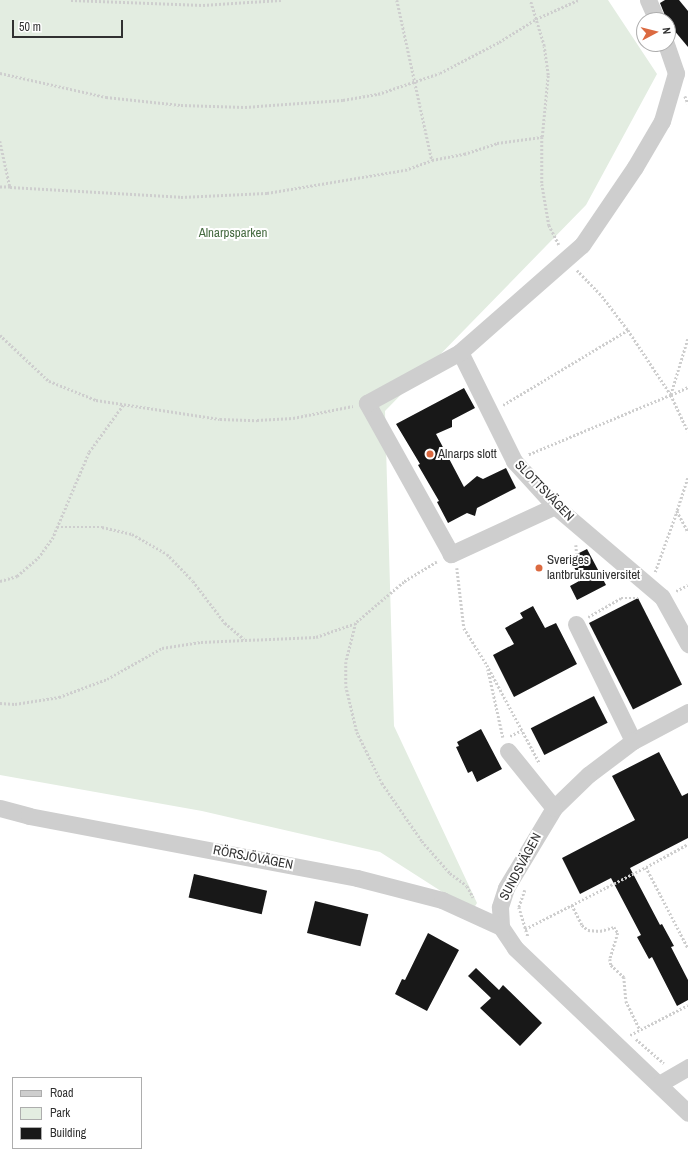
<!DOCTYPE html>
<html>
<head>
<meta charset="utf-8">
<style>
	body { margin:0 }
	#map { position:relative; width:688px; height:1161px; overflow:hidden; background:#fff; font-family:"Archivo Narrow",sans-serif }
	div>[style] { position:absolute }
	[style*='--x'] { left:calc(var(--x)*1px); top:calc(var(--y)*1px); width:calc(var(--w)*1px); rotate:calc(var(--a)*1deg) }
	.green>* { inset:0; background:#e3ede1 }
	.building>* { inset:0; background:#181818; transform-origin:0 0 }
	.path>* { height:2.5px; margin-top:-1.25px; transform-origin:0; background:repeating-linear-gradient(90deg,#cecece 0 2px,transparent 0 4px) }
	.minor>* { height:17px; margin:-8.5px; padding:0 8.5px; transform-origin:8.5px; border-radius:8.5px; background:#cecece }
	.dots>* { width:11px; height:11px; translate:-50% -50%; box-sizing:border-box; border:2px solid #fff; border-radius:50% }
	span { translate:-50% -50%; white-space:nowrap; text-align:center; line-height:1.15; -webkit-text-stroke:4px #fff; paint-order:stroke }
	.park-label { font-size:13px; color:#466b41 }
	.poi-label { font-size:13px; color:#313131 }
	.left { translate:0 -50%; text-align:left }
	.street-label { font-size:13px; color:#313131 }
	.legend { position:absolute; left:12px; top:1077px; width:130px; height:72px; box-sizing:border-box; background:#fff; border:1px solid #adadad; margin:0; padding:5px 7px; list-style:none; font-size:12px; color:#313131 }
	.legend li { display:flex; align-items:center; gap:8px; height:20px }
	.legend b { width:20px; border:1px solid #adadad }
	.north { position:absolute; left:636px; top:12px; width:40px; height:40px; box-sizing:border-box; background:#fff; border:1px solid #adadad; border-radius:50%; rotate:83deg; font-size:11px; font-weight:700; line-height:16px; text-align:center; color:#313131 }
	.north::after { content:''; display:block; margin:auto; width:14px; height:18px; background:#db6a41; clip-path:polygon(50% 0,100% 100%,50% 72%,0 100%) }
	.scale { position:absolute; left:12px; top:20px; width:111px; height:18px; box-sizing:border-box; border:2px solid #313131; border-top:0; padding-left:5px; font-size:12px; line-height:14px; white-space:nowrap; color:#313131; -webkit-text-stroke:3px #fff; paint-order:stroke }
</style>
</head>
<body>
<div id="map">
	<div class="green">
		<div style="clip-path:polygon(0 0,608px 0,657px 74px,586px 205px,385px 411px,394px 726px,477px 903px,472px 911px,380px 852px,202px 811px,0 775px)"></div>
	</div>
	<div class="building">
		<div style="clip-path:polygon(665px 0,679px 0,688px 11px,688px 47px,668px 23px,660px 3px)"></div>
		<div style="clip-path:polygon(464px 388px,475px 408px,452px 420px,452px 427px,436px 434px,464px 487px,477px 476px,483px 479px,506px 468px,516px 488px,477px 508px,475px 516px,467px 513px,448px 523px,437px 502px,439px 501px,418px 465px,420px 464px,396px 424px)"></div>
		<div style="clip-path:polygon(587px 549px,606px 585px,577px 600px,570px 586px,581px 580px,569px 558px)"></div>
		<div style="left:638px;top:598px;width:97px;height:55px;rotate:63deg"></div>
		<div style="clip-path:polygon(533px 606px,545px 628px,556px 623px,577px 664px,514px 697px,493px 655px,514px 644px,505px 628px,523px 618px,520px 613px)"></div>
		<div style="left:594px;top:696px;width:30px;height:71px;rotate:63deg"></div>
		<div style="clip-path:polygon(481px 729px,502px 769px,477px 782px,472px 771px,468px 773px,456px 747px,459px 746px,457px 742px)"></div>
		<div style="clip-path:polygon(659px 752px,682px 796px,688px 793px,688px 838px,630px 868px,660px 925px,662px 924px,674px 946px,671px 947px,688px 980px,688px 1000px,677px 1006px,652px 957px,649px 959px,637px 937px,641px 935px,611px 878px,580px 894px,562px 858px,635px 820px,612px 776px)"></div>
		<div style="left:194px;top:874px;width:75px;height:24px;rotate:13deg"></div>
		<div style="left:315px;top:901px;width:55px;height:33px;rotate:14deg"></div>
		<div style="clip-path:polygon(428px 933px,459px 950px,427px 1011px,395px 994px,402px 979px,405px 980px)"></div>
		<div style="clip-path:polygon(476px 968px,499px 990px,503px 985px,542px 1023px,520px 1046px,480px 1008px,491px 998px,468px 976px)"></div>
	</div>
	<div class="path">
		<div style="--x:71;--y:0;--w:132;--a:2.2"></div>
		<div style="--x:203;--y:5;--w:78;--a:-3.7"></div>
		<div style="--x:397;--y:0;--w:164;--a:77.7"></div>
		<div style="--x:432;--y:160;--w:33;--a:-11"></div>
		<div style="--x:464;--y:154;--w:35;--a:-18"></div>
		<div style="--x:497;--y:143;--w:45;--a:-7.6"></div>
		<div style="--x:542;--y:137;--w:62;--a:-84.5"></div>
		<div style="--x:548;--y:75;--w:29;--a:-98"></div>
		<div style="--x:544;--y:46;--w:48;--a:-106.9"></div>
		<div style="--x:0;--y:73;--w:109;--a:12.8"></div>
		<div style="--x:106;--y:97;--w:75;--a:6.1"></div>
		<div style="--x:181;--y:105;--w:64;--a:1.8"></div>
		<div style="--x:245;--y:107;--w:98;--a:-4.1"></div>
		<div style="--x:343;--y:100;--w:36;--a:-10"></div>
		<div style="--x:378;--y:94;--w:65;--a:-18.7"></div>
		<div style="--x:440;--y:73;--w:67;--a:-27.7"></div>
		<div style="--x:499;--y:42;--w:44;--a:-31.9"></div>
		<div style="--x:536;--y:19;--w:46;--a:-24.3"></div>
		<div style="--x:685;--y:96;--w:8;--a:67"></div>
		<div style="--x:542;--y:137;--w:47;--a:90"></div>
		<div style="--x:542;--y:184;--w:42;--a:80.3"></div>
		<div style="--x:549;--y:225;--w:22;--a:63"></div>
		<div style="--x:0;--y:141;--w:47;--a:77.7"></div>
		<div style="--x:10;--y:187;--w:10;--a:180"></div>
		<div style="--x:10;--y:187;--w:171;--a:3.3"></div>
		<div style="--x:181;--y:197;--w:86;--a:-2.7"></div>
		<div style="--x:267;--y:193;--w:140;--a:-9.5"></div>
		<div style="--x:405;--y:170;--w:29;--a:-20"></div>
		<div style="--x:577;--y:270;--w:36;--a:46"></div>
		<div style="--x:602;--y:296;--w:43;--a:52.6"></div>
		<div style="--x:0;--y:335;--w:67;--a:43.2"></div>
		<div style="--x:49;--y:381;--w:51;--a:22"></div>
		<div style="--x:96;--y:400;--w:125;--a:8.7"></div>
		<div style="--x:220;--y:419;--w:37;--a:2"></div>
		<div style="--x:257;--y:420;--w:36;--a:-3"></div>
		<div style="--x:293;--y:418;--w:61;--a:-11.3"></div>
		<div style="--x:688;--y:339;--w:59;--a:106.9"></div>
		<div style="--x:671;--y:395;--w:40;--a:65"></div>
		<div style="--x:671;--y:395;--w:19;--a:-25"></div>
		<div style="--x:503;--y:405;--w:146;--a:-31"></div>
		<div style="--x:628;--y:330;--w:78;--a:56.5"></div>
		<div style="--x:671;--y:395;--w:155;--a:157.2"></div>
		<div style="--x:688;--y:478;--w:35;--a:108"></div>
		<div style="--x:677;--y:511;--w:24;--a:62"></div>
		<div style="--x:57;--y:527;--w:45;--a:0"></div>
		<div style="--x:102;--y:527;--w:31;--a:13"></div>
		<div style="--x:132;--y:534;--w:40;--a:29.7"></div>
		<div style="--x:167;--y:554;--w:37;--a:46"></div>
		<div style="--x:193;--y:581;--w:53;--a:52.7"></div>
		<div style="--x:225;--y:623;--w:25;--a:40"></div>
		<div style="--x:576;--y:545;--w:9;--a:84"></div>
		<div style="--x:437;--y:562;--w:39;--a:149"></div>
		<div style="--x:404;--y:582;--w:63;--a:139.5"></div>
		<div style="--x:356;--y:623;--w:40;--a:104.4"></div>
		<div style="--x:346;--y:662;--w:24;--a:90"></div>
		<div style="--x:346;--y:686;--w:47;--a:76.6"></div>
		<div style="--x:357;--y:732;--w:57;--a:63.9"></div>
		<div style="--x:382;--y:783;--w:70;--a:55.4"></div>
		<div style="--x:422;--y:841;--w:43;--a:48.8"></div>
		<div style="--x:450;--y:873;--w:21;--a:37"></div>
		<div style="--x:467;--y:886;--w:13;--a:61"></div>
		<div style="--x:457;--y:568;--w:60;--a:83.3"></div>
		<div style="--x:464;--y:628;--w:44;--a:58.1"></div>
		<div style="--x:487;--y:665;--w:112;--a:61.8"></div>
		<div style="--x:655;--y:572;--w:65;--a:-70.2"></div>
		<div style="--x:0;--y:581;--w:18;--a:-16"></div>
		<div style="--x:17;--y:576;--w:28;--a:-41"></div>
		<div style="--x:38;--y:558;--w:24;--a:-54"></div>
		<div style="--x:52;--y:539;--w:95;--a:-67"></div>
		<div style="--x:89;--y:452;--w:58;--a:-54.1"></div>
		<div style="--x:676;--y:591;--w:13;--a:-27"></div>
		<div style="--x:588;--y:617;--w:38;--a:-30"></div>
		<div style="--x:621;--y:598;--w:17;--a:0"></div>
		<div style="--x:488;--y:669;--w:70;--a:77.6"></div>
		<div style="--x:0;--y:703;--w:15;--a:4"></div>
		<div style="--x:15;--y:704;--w:45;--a:-9"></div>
		<div style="--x:59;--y:697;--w:51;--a:-20.6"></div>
		<div style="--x:107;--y:679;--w:63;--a:-29.4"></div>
		<div style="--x:162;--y:648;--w:39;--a:-9"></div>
		<div style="--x:201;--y:642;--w:115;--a:-2.5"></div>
		<div style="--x:316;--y:637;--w:42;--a:-19.3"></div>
		<div style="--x:510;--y:736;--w:13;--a:-27"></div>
		<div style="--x:646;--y:867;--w:48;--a:-28.7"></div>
		<div style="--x:525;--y:890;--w:18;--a:109"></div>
		<div style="--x:519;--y:907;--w:31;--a:73"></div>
		<div style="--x:572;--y:905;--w:22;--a:63"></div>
		<div style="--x:582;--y:925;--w:8;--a:40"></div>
		<div style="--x:588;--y:930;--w:12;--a:5"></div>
		<div style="--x:600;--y:931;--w:15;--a:-16"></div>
		<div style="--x:614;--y:927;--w:7;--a:56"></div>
		<div style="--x:618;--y:933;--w:27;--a:107"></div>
		<div style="--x:610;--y:959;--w:6;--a:81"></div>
		<div style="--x:611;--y:965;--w:18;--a:43"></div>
		<div style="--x:624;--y:977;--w:24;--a:85"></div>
		<div style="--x:626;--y:1001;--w:32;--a:64"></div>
		<div style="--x:525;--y:929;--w:136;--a:-27.1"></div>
		<div style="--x:646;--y:867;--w:91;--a:62.6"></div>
		<div style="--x:630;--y:1035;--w:65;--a:-27.3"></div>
		<div style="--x:636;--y:1039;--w:37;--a:41"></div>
	</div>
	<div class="minor">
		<div style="--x:648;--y:0;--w:22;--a:66"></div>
		<div style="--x:666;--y:44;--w:31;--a:71"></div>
		<div style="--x:460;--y:352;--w:122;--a:63.6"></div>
		<div style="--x:514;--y:461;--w:61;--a:47.7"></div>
		<div style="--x:555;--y:506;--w:140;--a:40.4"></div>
		<div style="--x:662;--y:597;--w:54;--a:61"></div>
		<div style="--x:555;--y:506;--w:115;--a:155.2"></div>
		<div style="--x:451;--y:554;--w:173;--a:-119.1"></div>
		<div style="--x:367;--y:403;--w:106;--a:-28.7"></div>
		<div style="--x:460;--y:352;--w:162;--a:-41.3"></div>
		<div style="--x:582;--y:245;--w:94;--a:-55.8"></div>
		<div style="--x:635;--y:167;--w:53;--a:-59.6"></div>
		<div style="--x:662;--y:121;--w:50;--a:-73.7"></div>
		<div style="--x:576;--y:624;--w:130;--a:64"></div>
		<div style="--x:688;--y:712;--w:62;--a:152.2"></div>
		<div style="--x:633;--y:741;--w:56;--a:142.9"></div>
		<div style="--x:588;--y:775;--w:47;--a:135.9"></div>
		<div style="--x:554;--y:808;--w:93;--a:121"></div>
		<div style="--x:506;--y:888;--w:20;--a:108"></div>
		<div style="--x:500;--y:907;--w:20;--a:87"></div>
		<div style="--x:501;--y:927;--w:25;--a:56"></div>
		<div style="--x:515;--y:948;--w:239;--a:43.6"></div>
		<div style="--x:508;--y:751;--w:73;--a:51.1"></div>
		<div style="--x:0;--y:808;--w:30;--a:15"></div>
		<div style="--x:29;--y:816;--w:334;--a:10.7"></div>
		<div style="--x:357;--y:878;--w:88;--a:14.5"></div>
		<div style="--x:442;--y:900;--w:65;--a:24.6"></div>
		<div style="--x:659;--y:1084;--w:34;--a:-30"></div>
	</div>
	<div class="dots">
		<div style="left:430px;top:454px;background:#db6a41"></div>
		<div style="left:539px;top:568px;background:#db6a41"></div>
	</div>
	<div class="park-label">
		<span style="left:233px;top:233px">Alnarpsparken</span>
	</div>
	<div class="poi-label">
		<span class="left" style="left:438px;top:454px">Alnarps slott</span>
		<span class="left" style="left:547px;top:568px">Sveriges<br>lantbruksuniversitet</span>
	</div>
	<div class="street-label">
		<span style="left:544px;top:491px;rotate:46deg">SLOTTSVÄGEN</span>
		<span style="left:253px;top:858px;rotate:11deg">RÖRSJÖVÄGEN</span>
		<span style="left:521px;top:867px;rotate:-62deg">SUNDSVÄGEN</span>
	</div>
	<ul class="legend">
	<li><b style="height:5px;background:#cecece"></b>Road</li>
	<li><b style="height:11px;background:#e3ede1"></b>Park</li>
	<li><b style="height:11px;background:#181818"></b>Building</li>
	</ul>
	<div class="north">N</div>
	<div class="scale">50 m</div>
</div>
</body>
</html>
